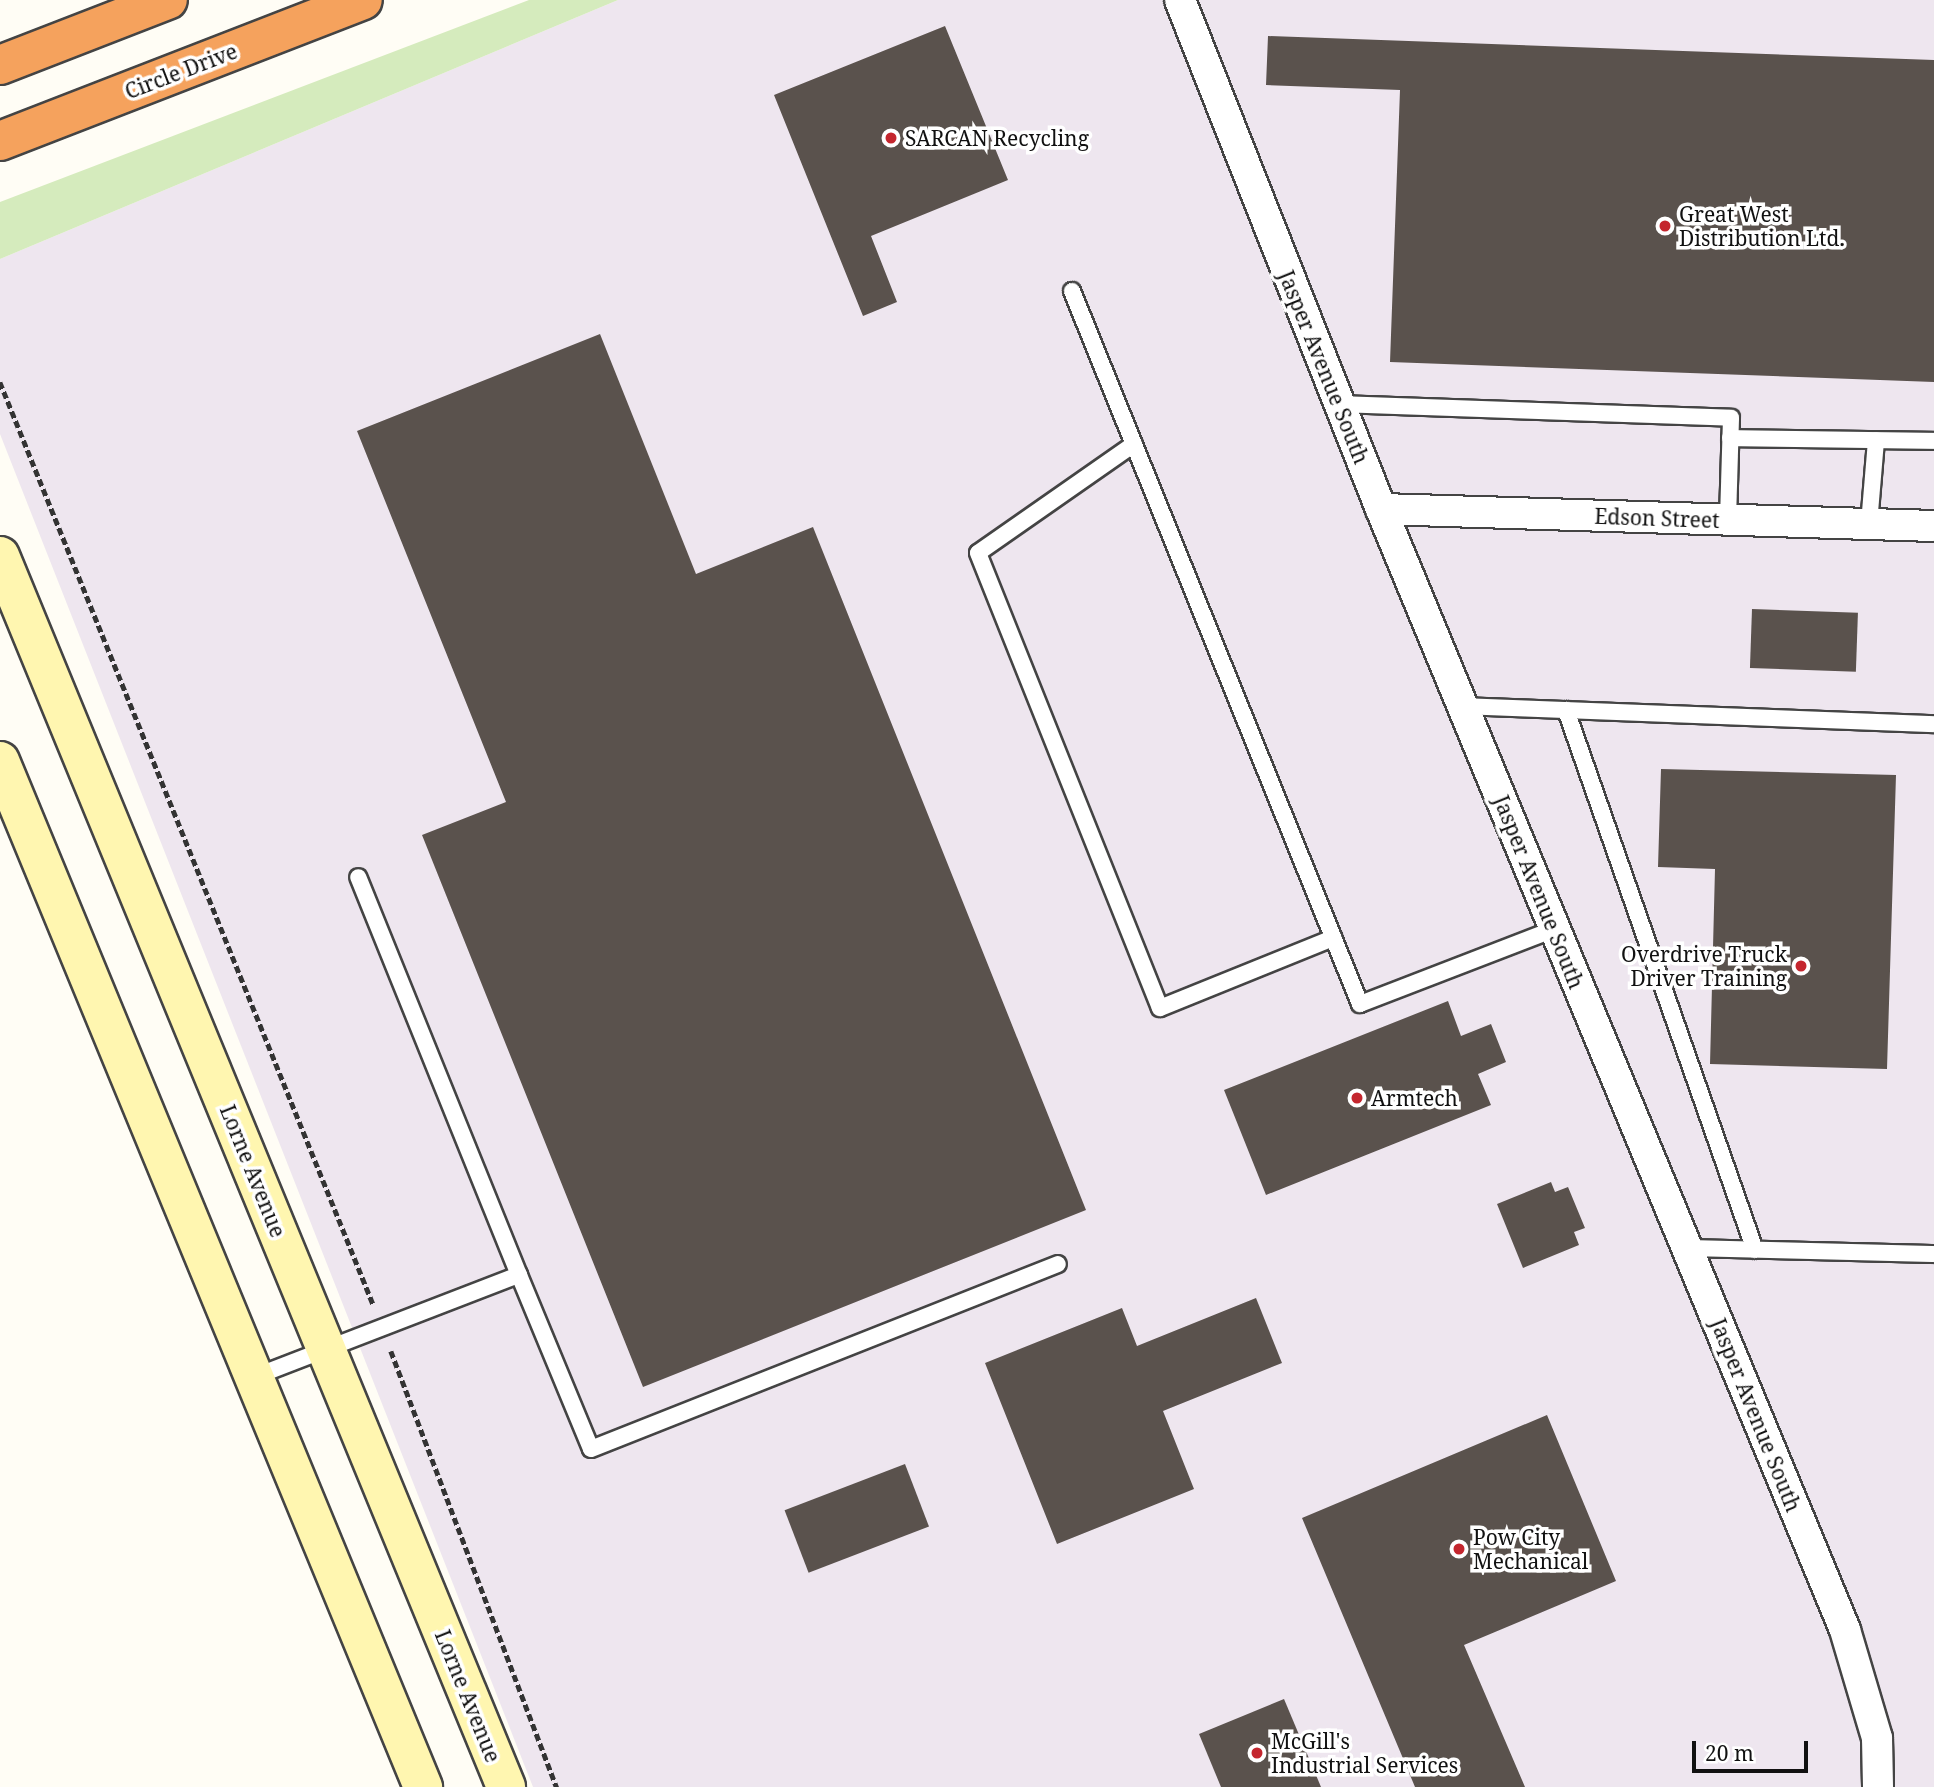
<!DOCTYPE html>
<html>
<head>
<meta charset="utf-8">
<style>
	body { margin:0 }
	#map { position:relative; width:1934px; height:1787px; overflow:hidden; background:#fffdf5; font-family:"Noto Serif",serif }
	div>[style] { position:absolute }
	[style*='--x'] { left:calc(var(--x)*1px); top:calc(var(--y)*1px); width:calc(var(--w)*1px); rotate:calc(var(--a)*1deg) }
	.industrial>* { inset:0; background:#eee6ef }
	.green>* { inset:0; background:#d5ebbd }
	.building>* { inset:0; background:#5a524d; transform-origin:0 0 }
	.path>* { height:4.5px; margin-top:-2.25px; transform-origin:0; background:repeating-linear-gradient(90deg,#333 0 7px,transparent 0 10.5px) }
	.roads { filter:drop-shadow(2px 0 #444) drop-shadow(-2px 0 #444) drop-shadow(0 2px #444) drop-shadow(0 -2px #444) }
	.lane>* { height:16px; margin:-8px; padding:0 8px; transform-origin:8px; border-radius:8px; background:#fff }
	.street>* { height:30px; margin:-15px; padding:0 15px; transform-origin:15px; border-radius:15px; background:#fff }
	.secondary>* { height:38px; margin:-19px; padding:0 19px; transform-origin:19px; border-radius:19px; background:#fff6b0 }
	.highway>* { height:38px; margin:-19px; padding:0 19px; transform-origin:19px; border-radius:19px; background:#f5a25d }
	.dots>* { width:19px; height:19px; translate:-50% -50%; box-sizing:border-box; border:4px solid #fff; border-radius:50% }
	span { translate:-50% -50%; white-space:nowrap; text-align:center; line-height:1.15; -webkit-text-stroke:7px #fff; paint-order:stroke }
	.street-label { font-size:21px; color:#111 }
	.poi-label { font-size:21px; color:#111 }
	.left { translate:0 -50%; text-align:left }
	.right { translate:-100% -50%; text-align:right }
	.scale { position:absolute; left:1692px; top:1741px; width:116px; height:32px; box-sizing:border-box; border:4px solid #111; border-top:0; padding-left:9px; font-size:21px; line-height:24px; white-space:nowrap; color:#111; -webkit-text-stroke:5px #fff; paint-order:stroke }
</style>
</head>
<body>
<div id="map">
	<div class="industrial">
		<div style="clip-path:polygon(618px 0,1934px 0,1934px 1787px,533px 1787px,0 434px,0 259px)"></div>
	</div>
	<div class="green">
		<div style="clip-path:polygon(529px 0,618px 0,0 259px,0 202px)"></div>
	</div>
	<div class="building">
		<div style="clip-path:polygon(945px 26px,1008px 180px,871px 236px,897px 302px,863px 316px,774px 95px)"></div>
		<div style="clip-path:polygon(1268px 36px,1934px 60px,1934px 382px,1390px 362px,1400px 90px,1266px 85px)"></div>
		<div style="clip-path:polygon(600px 334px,696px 574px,813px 527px,1086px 1210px,643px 1387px,422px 835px,506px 802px,357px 431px)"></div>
		<div style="left:1752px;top:609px;width:106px;height:59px;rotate:2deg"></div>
		<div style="clip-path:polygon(1661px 769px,1896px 775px,1887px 1069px,1710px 1064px,1715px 869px,1658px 867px)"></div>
		<div style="clip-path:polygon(1448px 1001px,1461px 1036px,1491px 1024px,1506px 1062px,1478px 1074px,1491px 1105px,1266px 1195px,1224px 1090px)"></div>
		<div style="clip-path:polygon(1551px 1182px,1555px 1192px,1568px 1187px,1585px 1228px,1574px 1232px,1579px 1245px,1523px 1268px,1497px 1204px)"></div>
		<div style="clip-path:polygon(1256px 1298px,1282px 1363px,1163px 1411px,1194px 1489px,1057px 1544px,985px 1363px,1122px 1308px,1137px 1346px)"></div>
		<div style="clip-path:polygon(1547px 1415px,1616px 1581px,1464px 1645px,1525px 1787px,1415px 1787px,1302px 1518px)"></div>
		<div style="left:905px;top:1464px;width:67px;height:129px;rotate:69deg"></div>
		<div style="clip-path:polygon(1284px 1699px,1321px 1787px,1221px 1787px,1199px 1734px)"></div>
	</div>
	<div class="path">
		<div style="--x:0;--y:382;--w:995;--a:67.97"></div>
		<div style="--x:391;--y:1351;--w:467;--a:69.2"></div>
	</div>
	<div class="roads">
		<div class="lane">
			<div style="--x:1072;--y:291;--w:769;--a:68"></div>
			<div style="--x:1360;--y:1004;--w:208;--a:-21.1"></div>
			<div style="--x:1339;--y:404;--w:392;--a:2"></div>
			<div style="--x:1731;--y:418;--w:102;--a:91.7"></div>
			<div style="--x:1730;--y:438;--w:204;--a:0.8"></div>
			<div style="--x:1134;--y:444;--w:190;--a:145.1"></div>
			<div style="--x:978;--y:553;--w:490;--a:68.2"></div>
			<div style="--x:1160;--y:1008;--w:187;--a:-22"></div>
			<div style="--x:1869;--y:524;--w:84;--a:-85.2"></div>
			<div style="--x:1462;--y:706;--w:472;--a:2.2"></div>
			<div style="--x:1566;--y:710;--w:572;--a:70.71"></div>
			<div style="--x:1687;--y:1248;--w:247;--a:1.4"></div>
			<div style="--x:519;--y:1275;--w:188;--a:67.5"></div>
			<div style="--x:591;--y:1449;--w:502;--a:-21.61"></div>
			<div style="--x:254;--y:1377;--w:284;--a:-21.1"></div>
			<div style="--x:519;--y:1275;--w:429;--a:-112"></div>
		</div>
		<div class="street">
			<div style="--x:1180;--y:0;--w:547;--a:68.45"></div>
			<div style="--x:1381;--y:509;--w:1213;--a:67.51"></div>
			<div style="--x:1845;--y:1630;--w:113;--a:73.5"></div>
			<div style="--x:1877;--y:1738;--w:49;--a:88.8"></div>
			<div style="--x:1381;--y:509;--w:553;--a:1.76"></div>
		</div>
		<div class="secondary">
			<div style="--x:0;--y:556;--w:1331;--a:67.65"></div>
			<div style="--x:0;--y:761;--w:1110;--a:67.59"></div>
		</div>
		<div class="highway">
			<div style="--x:0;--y:65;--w:180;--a:-21.2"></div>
			<div style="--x:0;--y:141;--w:389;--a:-21.2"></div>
		</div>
	</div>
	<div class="dots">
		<div style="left:891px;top:138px;background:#c4262e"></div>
		<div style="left:1665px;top:226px;background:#c4262e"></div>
		<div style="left:1801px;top:966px;background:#c4262e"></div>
		<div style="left:1357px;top:1098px;background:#c4262e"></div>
		<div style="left:1459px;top:1549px;background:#c4262e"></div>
		<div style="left:1257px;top:1753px;background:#c4262e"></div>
	</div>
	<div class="street-label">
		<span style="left:181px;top:71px;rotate:-21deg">Circle Drive</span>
		<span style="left:1324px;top:367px;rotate:68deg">Jasper Avenue South</span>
		<span style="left:1657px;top:518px;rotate:2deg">Edson Street</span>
		<span style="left:1539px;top:892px;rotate:68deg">Jasper Avenue South</span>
		<span style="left:253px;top:1171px;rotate:68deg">Lorne Avenue</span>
		<span style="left:1756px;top:1415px;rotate:68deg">Jasper Avenue South</span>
		<span style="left:468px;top:1696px;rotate:68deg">Lorne Avenue</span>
	</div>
	<div class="poi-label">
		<span class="left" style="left:905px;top:138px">SARCAN Recycling</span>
		<span class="left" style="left:1679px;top:226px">Great West<br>Distribution Ltd.</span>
		<span class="right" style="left:1787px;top:966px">Overdrive Truck<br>Driver Training</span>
		<span class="left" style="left:1371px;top:1098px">Armtech</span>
		<span class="left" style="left:1473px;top:1549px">Pow City<br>Mechanical</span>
		<span class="left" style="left:1271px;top:1753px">McGill's<br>Industrial Services</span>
	</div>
	<div class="scale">20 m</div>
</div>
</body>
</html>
